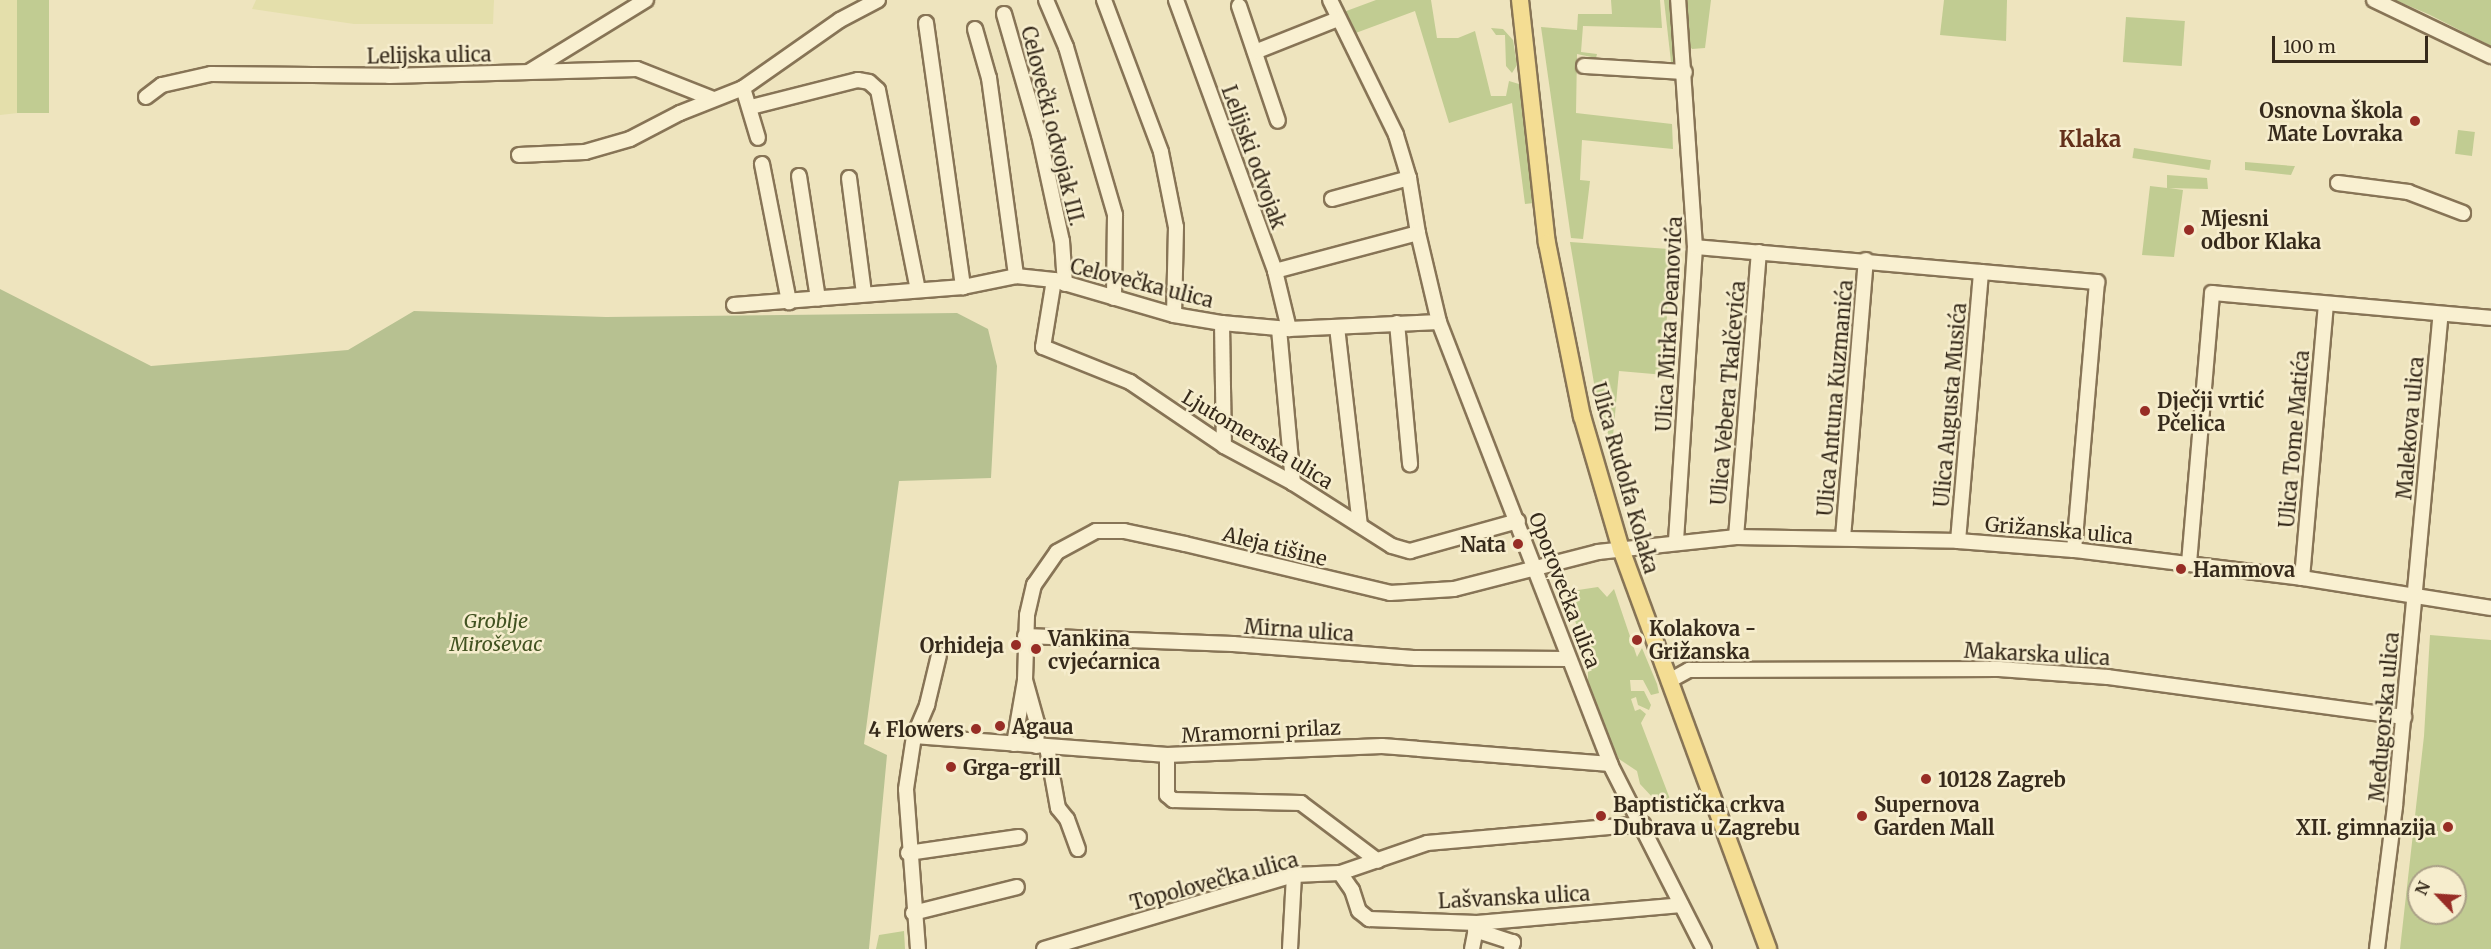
<!DOCTYPE html>
<html>
<head>
<meta charset="utf-8">
<style>
	body { margin:0 }
	#map { position:relative; width:2491px; height:949px; overflow:hidden; background:#eee4be; font-family:Merriweather,serif }
	div>[style] { position:absolute }
	[style*='--x'] { left:calc(var(--x)*1px); top:calc(var(--y)*1px); width:calc(var(--w)*1px); rotate:calc(var(--a)*1deg) }
	.farmland>* { inset:0; background:#e4dfab }
	.green>* { inset:0; background:#c1cc92; transform-origin:0 0 }
	.cemetery>* { inset:0; background:#b7c191 }
	.roads { filter:drop-shadow(2px 0 #877456) drop-shadow(-2px 0 #877456) drop-shadow(0 2px #877456) drop-shadow(0 -2px #877456) }
	.minor>* { height:14px; margin:-7px; padding:0 7px; transform-origin:7px; border-radius:7px; background:#f9f0d1 }
	.major>* { height:16px; margin:-8px; padding:0 8px; transform-origin:8px; border-radius:8px; background:#f4dd93 }
	.dots>* { width:16px; height:16px; translate:-50% -50%; box-sizing:border-box; border:3px solid #f6edcd; border-radius:50% }
	span { translate:-50% -50%; white-space:nowrap; text-align:center; line-height:1.15; -webkit-text-stroke:5px #f6edcd; paint-order:stroke }
	.street-label { font-size:20px; color:#362a1b }
	.poi-label { font-size:20px; color:#362a1b; font-weight:700 }
	.right { translate:-100% -50%; text-align:right }
	.left { translate:0 -50%; text-align:left }
	.park-label { font-size:20px; color:#425321; font-style:italic }
	.quarter-label { font-size:22px; color:#632f1a; font-weight:700 }
	.north { position:absolute; left:2407px; top:865px; width:60px; height:60px; box-sizing:border-box; background:#f6edcd; border:2px solid #a99f86; border-radius:50%; rotate:295deg; font-size:16px; font-weight:700; line-height:24px; text-align:center; color:#362a1b }
	.north::after { content:''; display:block; margin:auto; width:21px; height:27px; background:#972d25; clip-path:polygon(50% 0,100% 100%,50% 72%,0 100%) }
	.scale { position:absolute; left:2272px; top:36px; width:156px; height:27px; box-sizing:border-box; border:3px solid #362a1b; border-top:0; padding-left:8px; font-size:18px; line-height:21px; white-space:nowrap; color:#362a1b; -webkit-text-stroke:4px #f6edcd; paint-order:stroke }
</style>
</head>
<body>
<div id="map">
	<div class="farmland">
		<div style="clip-path:polygon(0 0,17px 0,36px 111px,0 115px)"></div>
		<div style="clip-path:polygon(256px 0,494px 0,493px 24px,354px 24px,252px 9px)"></div>
	</div>
	<div class="green">
		<div style="left:17px;top:0;width:32px;height:113px"></div>
		<div style="clip-path:polygon(1376px 0,1431px 0,1437px 38px,1458px 38px,1475px 31px,1491px 96px,1506px 96px,1509px 81px,1519px 84px,1534px 203px,1525px 204px,1512px 103px,1449px 123px,1415px 11px,1353px 34px,1341px 13px)"></div>
		<div style="clip-path:polygon(1611px 0,1660px 0,1662px 28px,1583px 26px,1581px 52px,1597px 54px,1596px 58px,1577px 54px,1576px 113px,1672px 124px,1673px 149px,1582px 140px,1580px 180px,1590px 181px,1583px 239px,1571px 238px,1541px 27px,1577px 30px,1578px 14px,1612px 14px)"></div>
		<div style="clip-path:polygon(1664px 0,1672px 0,1675px 64px,1671px 62px)"></div>
		<div style="clip-path:polygon(1683px 0,1711px 0,1705px 48px,1692px 49px,1688px 44px)"></div>
		<div style="clip-path:polygon(1944px 0,2007px 0,2006px 41px,1940px 35px)"></div>
		<div style="clip-path:polygon(2395px 0,2491px 0,2491px 46px,2428px 14px)"></div>
		<div style="left:2126px;top:17px;width:59px;height:45px;rotate:4deg"></div>
		<div style="clip-path:polygon(1491px 28px,1503px 29px,1513px 40px,1517px 65px,1512px 73px,1506px 66px,1505px 35px,1496px 35px)"></div>
		<div style="left:2458px;top:130px;width:17px;height:24px;rotate:7deg"></div>
		<div style="left:2134px;top:148px;width:78px;height:10px;rotate:9deg"></div>
		<div style="clip-path:polygon(2245px 162px,2293px 166px,2295px 166px,2291px 175px,2245px 170px)"></div>
		<div style="clip-path:polygon(2167px 175px,2207px 178px,2208px 189px,2169px 188px,2183px 190px,2174px 257px,2142px 255px,2150px 186px,2167px 188px)"></div>
		<div style="clip-path:polygon(1570px 242px,1669px 249px,1665px 375px,1619px 371px,1612px 447px,1596px 395px)"></div>
		<div style="clip-path:polygon(1598px 587px,1607px 597px,1614px 589px,1637px 657px,1642px 648px,1657px 684px,1659px 693px,1651px 695px,1643px 680px,1630px 680px,1631px 691px,1644px 691px,1651px 705px,1649px 710px,1638px 705px,1636px 697px,1631px 699px,1635px 711px,1640px 709px,1646px 714px,1641px 723px,1670px 799px,1654px 799px,1640px 784px,1637px 771px,1619px 759px,1597px 714px,1588px 684px,1588px 658px,1565px 592px)"></div>
		<div style="clip-path:polygon(evenodd,2430px 635px,2491px 640px,2491px 949px,2400px 949px,2424px 736px,2430px 635px,2419px 877px,2455px 877px,2455px 913px,2419px 913px,2419px 877px)"></div>
		<div style="clip-path:polygon(904px 931px,905px 949px,876px 949px,879px 935px)"></div>
	</div>
	<div class="cemetery">
		<div style="clip-path:polygon(0 289px,151px 366px,348px 350px,414px 311px,606px 317px,957px 313px,988px 329px,997px 366px,991px 478px,899px 481px,864px 744px,887px 755px,869px 949px,0 949px)"></div>
	</div>
	<div class="roads">
		<div class="minor">
			<div style="--x:1046;--y:0;--w:51;--a:66.9"></div>
			<div style="--x:1066;--y:47;--w:175;--a:73.7"></div>
			<div style="--x:1115;--y:215;--w:83;--a:90.7"></div>
			<div style="--x:1104;--y:0;--w:162;--a:69.4"></div>
			<div style="--x:1161;--y:152;--w:76;--a:78.7"></div>
			<div style="--x:1176;--y:227;--w:88;--a:91.3"></div>
			<div style="--x:1176;--y:0;--w:289;--a:69.9"></div>
			<div style="--x:1275;--y:271;--w:60;--a:76.4"></div>
			<div style="--x:1330;--y:0;--w:150;--a:63.9"></div>
			<div style="--x:1396;--y:135;--w:45;--a:73.2"></div>
			<div style="--x:1409;--y:178;--w:56;--a:80.7"></div>
			<div style="--x:1418;--y:233;--w:91;--a:76.7"></div>
			<div style="--x:1439;--y:322;--w:474;--a:68.8"></div>
			<div style="--x:1610;--y:764;--w:208;--a:63.1"></div>
			<div style="--x:2374;--y:0;--w:130;--a:25.6"></div>
			<div style="--x:1239;--y:6;--w:121;--a:71.3"></div>
			<div style="--x:1004;--y:14;--w:126;--a:73.9"></div>
			<div style="--x:1039;--y:135;--w:108;--a:77.8"></div>
			<div style="--x:1062;--y:241;--w:43;--a:86"></div>
			<div style="--x:926;--y:23;--w:267;--a:82"></div>
			<div style="--x:975;--y:29;--w:51;--a:74.1"></div>
			<div style="--x:989;--y:78;--w:200;--a:82.2"></div>
			<div style="--x:1255;--y:52;--w:89;--a:-21.7"></div>
			<div style="--x:1584;--y:66;--w:101;--a:3.4"></div>
			<div style="--x:530;--y:71;--w:136;--a:-31.5"></div>
			<div style="--x:743;--y:88;--w:52;--a:73.3"></div>
			<div style="--x:146;--y:97;--w:20;--a:-37"></div>
			<div style="--x:162;--y:85;--w:50;--a:-12.7"></div>
			<div style="--x:211;--y:74;--w:178;--a:0.6"></div>
			<div style="--x:389;--y:76;--w:248;--a:-1.6"></div>
			<div style="--x:637;--y:69;--w:82;--a:21.5"></div>
			<div style="--x:751;--y:107;--w:110;--a:-14.2"></div>
			<div style="--x:858;--y:80;--w:11;--a:10"></div>
			<div style="--x:869;--y:82;--w:12;--a:42"></div>
			<div style="--x:878;--y:90;--w:204;--a:78.7"></div>
			<div style="--x:519;--y:155;--w:66;--a:-2.6"></div>
			<div style="--x:585;--y:152;--w:47;--a:-16.1"></div>
			<div style="--x:630;--y:139;--w:56;--a:-27.5"></div>
			<div style="--x:680;--y:113;--w:68;--a:-21.6"></div>
			<div style="--x:743;--y:88;--w:118;--a:-35"></div>
			<div style="--x:840;--y:20;--w:43;--a:-27.8"></div>
			<div style="--x:762;--y:164;--w:141;--a:78.9"></div>
			<div style="--x:799;--y:176;--w:124;--a:81.2"></div>
			<div style="--x:849;--y:178;--w:117;--a:82.6"></div>
			<div style="--x:2338;--y:183;--w:71;--a:7.3"></div>
			<div style="--x:2408;--y:192;--w:59;--a:20.9"></div>
			<div style="--x:1332;--y:199;--w:80;--a:-15.3"></div>
			<div style="--x:1695;--y:247;--w:404;--a:5"></div>
			<div style="--x:2097;--y:282;--w:269;--a:94.9"></div>
			<div style="--x:1275;--y:271;--w:148;--a:-14.9"></div>
			<div style="--x:1054;--y:280;--w:68;--a:99.3"></div>
			<div style="--x:1043;--y:347;--w:94;--a:21.9"></div>
			<div style="--x:1130;--y:382;--w:114;--a:34.2"></div>
			<div style="--x:1224;--y:446;--w:78;--a:28.2"></div>
			<div style="--x:1293;--y:483;--w:117;--a:32.5"></div>
			<div style="--x:1392;--y:546;--w:19;--a:16"></div>
			<div style="--x:1410;--y:551;--w:112;--a:-15.5"></div>
			<div style="--x:734;--y:305;--w:230;--a:-4.5"></div>
			<div style="--x:963;--y:287;--w:54;--a:-11.7"></div>
			<div style="--x:1016;--y:276;--w:38;--a:6"></div>
			<div style="--x:1054;--y:280;--w:125;--a:16.3"></div>
			<div style="--x:1174;--y:315;--w:49;--a:9.5"></div>
			<div style="--x:1222;--y:323;--w:67;--a:5.1"></div>
			<div style="--x:1289;--y:329;--w:150;--a:-2.7"></div>
			<div style="--x:1222;--y:323;--w:123;--a:89.1"></div>
			<div style="--x:1397;--y:323;--w:142;--a:84.7"></div>
			<div style="--x:1337;--y:327;--w:199;--a:83.4"></div>
			<div style="--x:1279;--y:329;--w:155;--a:84.8"></div>
			<div style="--x:1736;--y:537;--w:286;--a:-85.4"></div>
			<div style="--x:1843;--y:538;--w:279;--a:-85.3"></div>
			<div style="--x:1676;--y:541;--w:295;--a:-86.3"></div>
			<div style="--x:1695;--y:247;--w:248;--a:-93.9"></div>
			<div style="--x:1958;--y:541;--w:270;--a:-85.1"></div>
			<div style="--x:2189;--y:563;--w:271;--a:-85.1"></div>
			<div style="--x:2212;--y:293;--w:280;--a:5.1"></div>
			<div style="--x:2302;--y:578;--w:275;--a:-85"></div>
			<div style="--x:1025;--y:636;--w:208;--a:2.2"></div>
			<div style="--x:1233;--y:644;--w:184;--a:4.4"></div>
			<div style="--x:1416;--y:658;--w:153;--a:0.4"></div>
			<div style="--x:1025;--y:680;--w:45;--a:74.4"></div>
			<div style="--x:1037;--y:723;--w:23;--a:92"></div>
			<div style="--x:1669;--y:681;--w:23;--a:-29"></div>
			<div style="--x:1689;--y:670;--w:310;--a:-0.2"></div>
			<div style="--x:1999;--y:669;--w:109;--a:4.2"></div>
			<div style="--x:2108;--y:677;--w:299;--a:7.7"></div>
			<div style="--x:914;--y:736;--w:254;--a:4.3"></div>
			<div style="--x:1167;--y:755;--w:215;--a:-2.4"></div>
			<div style="--x:1382;--y:746;--w:229;--a:4.5"></div>
			<div style="--x:1014;--y:744;--w:65;--a:-80.2"></div>
			<div style="--x:1025;--y:680;--w:65;--a:-88.2"></div>
			<div style="--x:1027;--y:615;--w:31;--a:-77"></div>
			<div style="--x:1034;--y:585;--w:40;--a:-55.1"></div>
			<div style="--x:1057;--y:552;--w:44;--a:-28.3"></div>
			<div style="--x:1096;--y:531;--w:28;--a:0"></div>
			<div style="--x:1124;--y:531;--w:62;--a:12"></div>
			<div style="--x:1185;--y:544;--w:211;--a:13.4"></div>
			<div style="--x:1390;--y:593;--w:64;--a:-3.6"></div>
			<div style="--x:1454;--y:589;--w:149;--a:-14.4"></div>
			<div style="--x:1598;--y:552;--w:139;--a:-6.2"></div>
			<div style="--x:1736;--y:537;--w:222;--a:1"></div>
			<div style="--x:1958;--y:541;--w:116;--a:4.4"></div>
			<div style="--x:2074;--y:550;--w:230;--a:7"></div>
			<div style="--x:2302;--y:578;--w:191;--a:9"></div>
			<div style="--x:1047;--y:747;--w:62;--a:79.8"></div>
			<div style="--x:1058;--y:808;--w:14;--a:51"></div>
			<div style="--x:1067;--y:819;--w:32;--a:70"></div>
			<div style="--x:1167;--y:755;--w:40;--a:90"></div>
			<div style="--x:1167;--y:795;--w:8;--a:40"></div>
			<div style="--x:1173;--y:800;--w:128;--a:1.3"></div>
			<div style="--x:1301;--y:803;--w:96;--a:37"></div>
			<div style="--x:908;--y:853;--w:112;--a:-8.2"></div>
			<div style="--x:1340;--y:873;--w:21;--a:55"></div>
			<div style="--x:1352;--y:890;--w:22;--a:72"></div>
			<div style="--x:1359;--y:911;--w:13;--a:39"></div>
			<div style="--x:1369;--y:919;--w:108;--a:2.1"></div>
			<div style="--x:1477;--y:923;--w:205;--a:-5"></div>
			<div style="--x:913;--y:913;--w:107;--a:-14"></div>
			<div style="--x:1475;--y:930;--w:40;--a:18"></div>
			<div style="--x:1513;--y:942;--w:7;--a:106"></div>
			<div style="--x:918;--y:949;--w:160;--a:-94.3"></div>
			<div style="--x:906;--y:789;--w:54;--a:-81.4"></div>
			<div style="--x:914;--y:736;--w:34;--a:-67"></div>
			<div style="--x:927;--y:705;--w:51;--a:-76.5"></div>
			<div style="--x:1044;--y:949;--w:261;--a:-16.5"></div>
			<div style="--x:1294;--y:875;--w:46;--a:-2.5"></div>
			<div style="--x:1340;--y:873;--w:92;--a:-19"></div>
			<div style="--x:1427;--y:843;--w:217;--a:-5"></div>
			<div style="--x:1290;--y:949;--w:74;--a:-86.9"></div>
			<div style="--x:1472;--y:949;--w:26;--a:-79"></div>
			<div style="--x:2377;--y:949;--w:144;--a:-82.8"></div>
			<div style="--x:2395;--y:806;--w:494;--a:-84.7"></div>
		</div>
		<div class="major">
			<div style="--x:1520;--y:0;--w:244;--a:83.7"></div>
			<div style="--x:1547;--y:243;--w:177;--a:78.6"></div>
			<div style="--x:1582;--y:416;--w:139;--a:73.7"></div>
			<div style="--x:1621;--y:549;--w:426;--a:69.8"></div>
		</div>
	</div>
	<div class="dots">
		<div style="left:2415px;top:121px;background:#972d25"></div>
		<div style="left:2189px;top:230px;background:#972d25"></div>
		<div style="left:2145px;top:411px;background:#972d25"></div>
		<div style="left:1518px;top:544px;background:#972d25"></div>
		<div style="left:2181px;top:569px;background:#972d25"></div>
		<div style="left:1637px;top:640px;background:#972d25"></div>
		<div style="left:1016px;top:645px;background:#972d25"></div>
		<div style="left:1036px;top:649px;background:#972d25"></div>
		<div style="left:1000px;top:726px;background:#972d25"></div>
		<div style="left:976px;top:729px;background:#972d25"></div>
		<div style="left:951px;top:767px;background:#972d25"></div>
		<div style="left:1926px;top:779px;background:#972d25"></div>
		<div style="left:1601px;top:816px;background:#972d25"></div>
		<div style="left:1862px;top:816px;background:#972d25"></div>
		<div style="left:2448px;top:827px;background:#972d25"></div>
	</div>
	<div class="street-label">
		<span style="left:429px;top:55px;rotate:-1deg">Lelijska ulica</span>
		<span style="left:1053px;top:126px;rotate:76deg">Celovečki odvojak III.</span>
		<span style="left:1254px;top:157px;rotate:70deg">Lelijski odvojak</span>
		<span style="left:1142px;top:283px;rotate:14deg">Celovečka ulica</span>
		<span style="left:1669px;top:324px;rotate:-87deg">Ulica Mirka Deanovića</span>
		<span style="left:1728px;top:393px;rotate:-85deg">Ulica Vebera Tkalčevića</span>
		<span style="left:1835px;top:398px;rotate:-85deg">Ulica Antuna Kuzmanića</span>
		<span style="left:1950px;top:405px;rotate:-85deg">Ulica Augusta Musića</span>
		<span style="left:2410px;top:428px;rotate:-85deg">Malekova ulica</span>
		<span style="left:1258px;top:439px;rotate:31deg">Ljutomerska ulica</span>
		<span style="left:2294px;top:439px;rotate:-85deg">Ulica Tome Matića</span>
		<span style="left:1625px;top:478px;rotate:74deg">Ulica Rudolfa Kolaka</span>
		<span style="left:2059px;top:530px;rotate:5deg">Grižanska ulica</span>
		<span style="left:1275px;top:546px;rotate:14deg">Aleja tišine</span>
		<span style="left:1565px;top:590px;rotate:69deg">Oporovečka ulica</span>
		<span style="left:1299px;top:630px;rotate:4deg">Mirna ulica</span>
		<span style="left:2037px;top:654px;rotate:3deg">Makarska ulica</span>
		<span style="left:2384px;top:717px;rotate:-85deg">Međugorska ulica</span>
		<span style="left:1261px;top:731px;rotate:-3deg">Mramorni prilaz</span>
		<span style="left:1214px;top:881px;rotate:-15deg">Topolovečka ulica</span>
		<span style="left:1514px;top:897px;rotate:-3deg">Lašvanska ulica</span>
	</div>
	<div class="poi-label">
		<span class="right" style="left:2403px;top:122px">Osnovna škola<br>Mate Lovraka</span>
		<span class="left" style="left:2201px;top:230px">Mjesni<br>odbor Klaka</span>
		<span class="left" style="left:2157px;top:412px">Dječji vrtić<br>Pčelica</span>
		<span class="right" style="left:1506px;top:544px">Nata</span>
		<span class="left" style="left:2193px;top:569px">Hammova</span>
		<span class="left" style="left:1649px;top:640px">Kolakova -<br>Grižanska</span>
		<span class="left" style="left:1048px;top:650px">Vankina<br>cvjećarnica</span>
		<span class="right" style="left:1004px;top:645px">Orhideja</span>
		<span class="left" style="left:1012px;top:726px">Agaua</span>
		<span class="right" style="left:964px;top:729px">4 Flowers</span>
		<span class="left" style="left:963px;top:767px">Grga-grill</span>
		<span class="left" style="left:1938px;top:779px">10128 Zagreb</span>
		<span class="left" style="left:1613px;top:816px">Baptistička crkva<br>Dubrava u Zagrebu</span>
		<span class="left" style="left:1874px;top:816px">Supernova<br>Garden Mall</span>
		<span class="right" style="left:2436px;top:827px">XII. gimnazija</span>
	</div>
	<div class="park-label">
		<span style="left:496px;top:632px">Groblje<br>Miroševac</span>
	</div>
	<div class="quarter-label">
		<span style="left:2090px;top:140px">Klaka</span>
	</div>
	<div class="north">N</div>
	<div class="scale">100 m</div>
</div>
</body>
</html>
